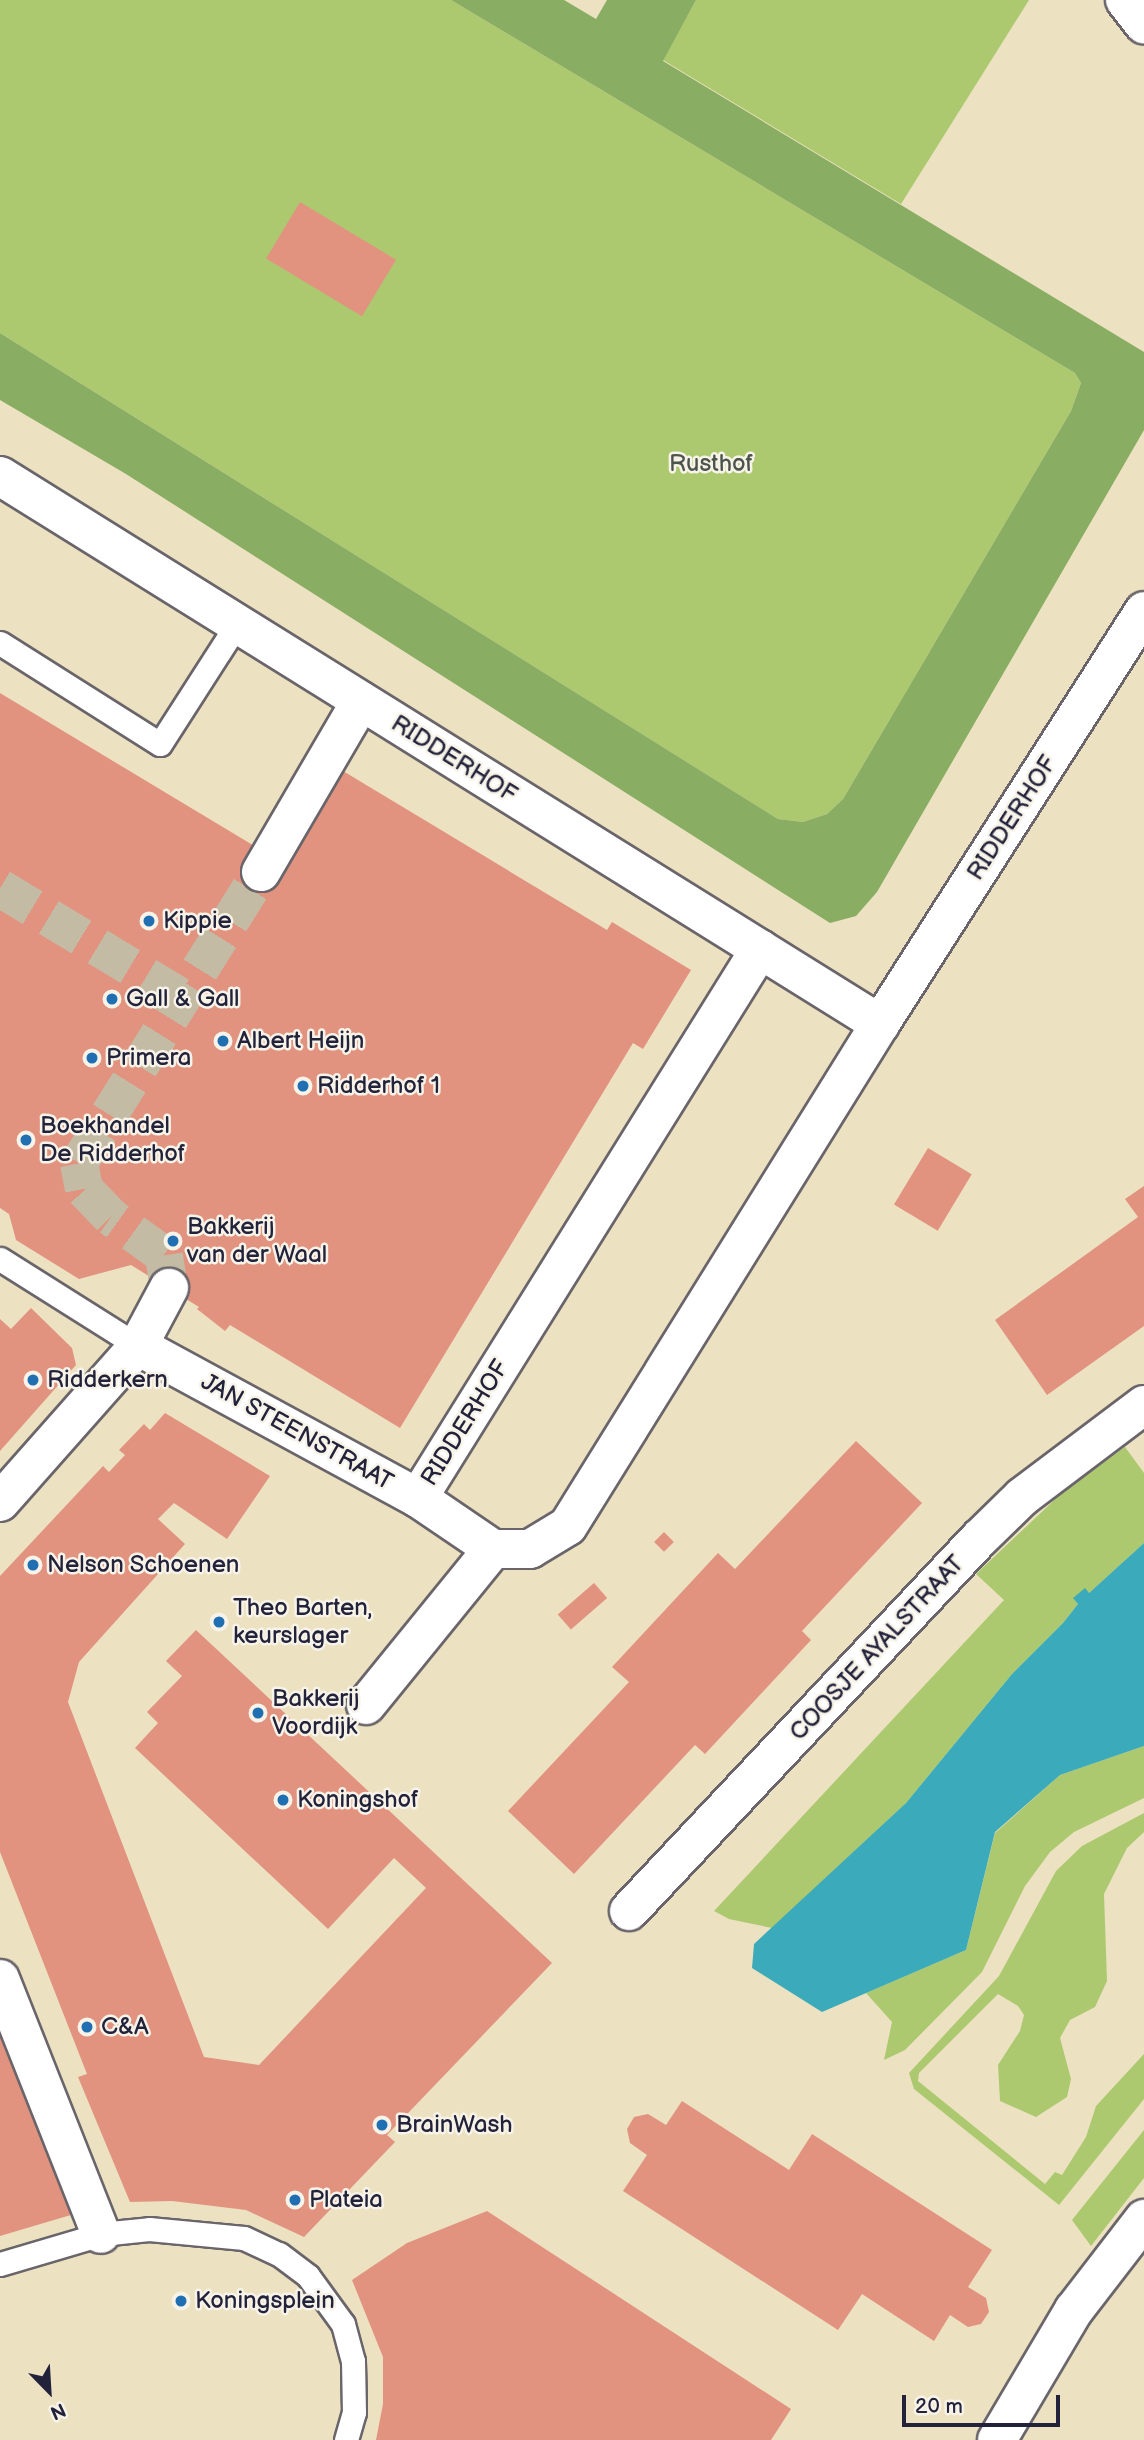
<!DOCTYPE html>
<html>
<head>
<meta charset="utf-8">
<style>
	body { margin:0 }
	#map { position:relative; width:1144px; height:2440px; overflow:hidden; background:#ece1c0; font-family:"Balsamiq Sans",sans-serif }
	div>[style] { position:absolute }
	[style*='--x'] { left:calc(var(--x)*1px); top:calc(var(--y)*1px); width:calc(var(--w)*1px); rotate:calc(var(--a)*1deg) }
	.green>* { inset:0; background:#acc970 }
	.forest>* { inset:0; background:#89ad62 }
	.water>* { inset:0; background:#3baaba }
	.building>* { inset:0; background:#e2937f; transform-origin:0 0 }
	.street-tunnel>* { height:38px; margin-top:-19px; transform-origin:0; background:repeating-linear-gradient(90deg,#c4bba5 0 38px,transparent 0 57px) }
	.roads { filter:drop-shadow(2px 0 #69656a) drop-shadow(-2px 0 #69656a) drop-shadow(0 2px #69656a) drop-shadow(0 -2px #69656a) }
	.lane>* { height:23px; margin:-11.5px; padding:0 11.5px; transform-origin:11.5px; border-radius:11.5px; background:#fff }
	.street>* { height:38px; margin:-19px; padding:0 19px; transform-origin:19px; border-radius:19px; background:#fff }
	.secondary>* { height:38px; margin:-19px; padding:0 19px; transform-origin:19px; border-radius:19px; background:#fff }
	.dots>* { width:19px; height:19px; translate:-50% -50%; box-sizing:border-box; border:4px solid #f7f3e8; border-radius:50% }
	span { translate:-50% -50%; white-space:nowrap; text-align:center; line-height:1.15; -webkit-text-stroke:5px #f7f3e8; paint-order:stroke }
	.park-label { font-size:24px; color:#4b544b }
	.street-label { font-size:24px; color:#22223b }
	.poi-label { font-size:24px; color:#22223b }
	.left { translate:0 -50%; text-align:left }
	.north { position:absolute; left:14px; top:2356px; width:70px; height:70px; -webkit-text-stroke:5px #f7f3e8; paint-order:stroke; rotate:156deg; font-size:19px; font-weight:700; line-height:28px; text-align:center; color:#22223b }
	.north::after { content:''; display:block; margin:auto; width:24px; height:32px; background:#22223b; clip-path:polygon(50% 0,100% 100%,50% 72%,0 100%) }
	.scale { position:absolute; left:902px; top:2395px; width:158px; height:32px; box-sizing:border-box; border:4px solid #22223b; border-top:0; padding-left:9px; font-size:21px; line-height:24px; white-space:nowrap; color:#22223b; -webkit-text-stroke:5px #f7f3e8; paint-order:stroke }
</style>
</head>
<body>
<div id="map">
	<div class="green">
		<div style="clip-path:polygon(0 0,451px 0,1075px 373px,1081px 383px,1071px 411px,843px 799px,827px 814px,803px 822px,778px 819px,0 333px)"></div>
		<div style="clip-path:polygon(696px 0,1029px 0,901px 204px,663px 60px)"></div>
		<div style="clip-path:polygon(1125px 1447px,1144px 1473px,1144px 1543px,1089px 1593px,1074px 1598px,1078px 1604px,1063px 1623px,1012px 1674px,906px 1803px,772px 1928px,729px 1919px,714px 1911px,1004px 1600px,976px 1574px,1065px 1490px)"></div>
		<div style="clip-path:polygon(1144px 1746px,1144px 1798px,1074px 1832px,1050px 1852px,1025px 1886px,982px 1972px,905px 2050px,884px 2060px,892px 2022px,866px 1993px,966px 1950px,995px 1833px,1060px 1775px)"></div>
		<div style="clip-path:polygon(1144px 1813px,1144px 1832px,1127px 1848px,1104px 1894px,1107px 1981px,1095px 2007px,1070px 2020px,1060px 2038px,1071px 2079px,1067px 2097px,1036px 2117px,1000px 2101px,998px 2065px,1020px 2031px,1024px 2015px,1018px 2006px,998px 1994px,919px 2073px,918px 2081px,1045px 2184px,1055px 2172px,1062px 2175px,1086px 2137px,1096px 2106px,1144px 2054px,1144px 2099px,1059px 2205px,914px 2089px,909px 2073px,999px 1976px,1056px 1871px,1082px 1846px)"></div>
		<div style="clip-path:polygon(1144px 2130px,1144px 2178px,1091px 2246px,1072px 2220px)"></div>
	</div>
	<div class="forest">
		<div style="clip-path:polygon(451px 0,564px 0,596px 19px,607px 0,696px 0,663px 61px,1144px 352px,1144px 430px,877px 892px,856px 916px,830px 923px,126px 474px,0 400px,0 333px,778px 819px,803px 822px,827px 814px,843px 799px,1071px 411px,1081px 383px,1075px 373px)"></div>
	</div>
	<div class="water">
		<div style="clip-path:polygon(1144px 1543px,1144px 1746px,1060px 1775px,995px 1832px,966px 1950px,822px 2012px,752px 1968px,754px 1944px,906px 1803px,1012px 1674px,1063px 1623px,1078px 1604px,1073px 1598px,1085px 1588px,1089px 1593px)"></div>
	</div>
	<div class="building">
		<div style="left:300px;top:202px;width:112px;height:66px;rotate:31deg"></div>
		<div style="clip-path:polygon(0 693px,256px 847px,276px 882px,343px 771px,607px 930px,612px 922px,691px 970px,643px 1049px,633px 1043px,400px 1428px,230px 1325px,225px 1331px,197px 1309px,199px 1307px,131px 1265px,79px 1279px,16px 1240px,9px 1214px,0 1208px)"></div>
		<div style="left:928px;top:1148px;width:51px;height:66px;rotate:31deg"></div>
		<div style="clip-path:polygon(1144px 1186px,1144px 1326px,1047px 1395px,995px 1320px,1138px 1217px,1125px 1199px)"></div>
		<div style="clip-path:polygon(31px 1308px,72px 1348px,76px 1365px,0 1451px,0 1319px,11px 1329px)"></div>
		<div style="clip-path:polygon(165px 1413px,270px 1476px,227px 1539px,174px 1503px,158px 1519px,185px 1544px,79px 1662px,68px 1702px,204px 2057px,259px 2065px,426px 1888px,394px 1858px,328px 1929px,135px 1748px,158px 1723px,147px 1712px,182px 1676px,166px 1661px,196px 1630px,552px 1963px,387px 2135px,395px 2142px,304px 2237px,246px 2210px,172px 2201px,130px 2202px,78px 2077px,87px 2074px,0 1852px,0 1576px,103px 1466px,109px 1472px,125px 1455px,119px 1450px,144px 1424px,150px 1430px)"></div>
		<div style="clip-path:polygon(856px 1441px,922px 1503px,802px 1631px,811px 1640px,705px 1754px,695px 1745px,574px 1874px,508px 1811px,629px 1682px,612px 1667px,718px 1553px,735px 1569px)"></div>
		<div style="left:664px;top:1532px;width:14px;height:14px;rotate:45deg"></div>
		<div style="left:594px;top:1583px;width:20px;height:48px;rotate:49deg"></div>
		<div style="clip-path:polygon(0 1976px,91px 2209px,0 2236px)"></div>
		<div style="clip-path:polygon(682px 2101px,789px 2170px,812px 2134px,992px 2250px,968px 2287px,986px 2298px,989px 2312px,981px 2324px,968px 2327px,950px 2315px,934px 2341px,862px 2294px,838px 2330px,623px 2191px,647px 2155px,630px 2143px,627px 2129px,634px 2117px,648px 2114px,666px 2125px)"></div>
		<div style="clip-path:polygon(487px 2211px,791px 2409px,771px 2440px,376px 2440px,383px 2404px,383px 2357px,352px 2280px,407px 2243px)"></div>
	</div>
	<div class="street-tunnel">
		<div style="--x:0;--y:888;--w:213;--a:31.1"></div>
		<div style="--x:169;--y:1288;--w:33;--a:-99"></div>
		<div style="--x:164;--y:1255;--w:65;--a:-144.4"></div>
		<div style="--x:111;--y:1217;--w:39;--a:-134"></div>
		<div style="--x:84;--y:1189;--w:26;--a:-101"></div>
		<div style="--x:79;--y:1163;--w:343;--a:-58"></div>
	</div>
	<div class="roads">
		<div class="lane">
			<div style="--x:0;--y:643;--w:189;--a:32.3"></div>
			<div style="--x:160;--y:744;--w:143;--a:-57.3"></div>
			<div style="--x:0;--y:1259;--w:163;--a:32.2"></div>
			<div style="--x:0;--y:2264;--w:105;--a:-16.5"></div>
			<div style="--x:101;--y:2234;--w:48;--a:-5.9"></div>
			<div style="--x:149;--y:2229;--w:95;--a:5.4"></div>
			<div style="--x:244;--y:2238;--w:38;--a:25"></div>
			<div style="--x:279;--y:2254;--w:36;--a:37"></div>
			<div style="--x:308;--y:2276;--w:59;--a:53.9"></div>
			<div style="--x:343;--y:2324;--w:38;--a:75"></div>
			<div style="--x:353;--y:2361;--w:51;--a:88.9"></div>
			<div style="--x:354;--y:2412;--w:29;--a:106"></div>
		</div>
		<div class="street">
			<div style="--x:0;--y:476;--w:1037;--a:31.91"></div>
			<div style="--x:880;--y:1024;--w:490;--a:-57.4"></div>
			<div style="--x:261;--y:872;--w:198;--a:-59.7"></div>
			<div style="--x:760;--y:949;--w:647;--a:121.92"></div>
			<div style="--x:418;--y:1498;--w:91;--a:34.2"></div>
			<div style="--x:493;--y:1549;--w:37;--a:0"></div>
			<div style="--x:530;--y:1549;--w:44;--a:-31.2"></div>
			<div style="--x:568;--y:1526;--w:591;--a:-58.14"></div>
			<div style="--x:138;--y:1346;--w:319;--a:28.5"></div>
			<div style="--x:0;--y:1502;--w:208;--a:-48.5"></div>
			<div style="--x:138;--y:1346;--w:66;--a:-61.9"></div>
			<div style="--x:366;--y:1705;--w:201;--a:-50.9"></div>
			<div style="--x:629;--y:1911;--w:511;--a:-46.75"></div>
			<div style="--x:979;--y:1539;--w:60;--a:-44.3"></div>
			<div style="--x:1022;--y:1497;--w:153;--a:-37"></div>
			<div style="--x:0;--y:1979;--w:274;--a:68.4"></div>
		</div>
		<div class="secondary">
			<div style="--x:1125;--y:0;--w:31;--a:52"></div>
			<div style="--x:997;--y:2440;--w:151;--a:-59.4"></div>
			<div style="--x:1074;--y:2310;--w:115;--a:-52.4"></div>
		</div>
	</div>
	<div class="dots">
		<div style="left:149px;top:921px;background:#1f6fb2"></div>
		<div style="left:112px;top:999px;background:#1f6fb2"></div>
		<div style="left:223px;top:1041px;background:#1f6fb2"></div>
		<div style="left:92px;top:1058px;background:#1f6fb2"></div>
		<div style="left:303px;top:1086px;background:#1f6fb2"></div>
		<div style="left:26px;top:1140px;background:#1f6fb2"></div>
		<div style="left:173px;top:1241px;background:#1f6fb2"></div>
		<div style="left:33px;top:1380px;background:#1f6fb2"></div>
		<div style="left:33px;top:1565px;background:#1f6fb2"></div>
		<div style="left:219px;top:1622px;background:#1f6fb2"></div>
		<div style="left:258px;top:1713px;background:#1f6fb2"></div>
		<div style="left:283px;top:1800px;background:#1f6fb2"></div>
		<div style="left:87px;top:2027px;background:#1f6fb2"></div>
		<div style="left:382px;top:2125px;background:#1f6fb2"></div>
		<div style="left:295px;top:2200px;background:#1f6fb2"></div>
		<div style="left:181px;top:2301px;background:#1f6fb2"></div>
	</div>
	<div class="park-label">
		<span style="left:711px;top:464px">Rusthof</span>
	</div>
	<div class="street-label">
		<span style="left:454px;top:759px;rotate:32deg">RIDDERHOF</span>
		<span style="left:1012px;top:818px;rotate:-57deg">RIDDERHOF</span>
		<span style="left:465px;top:1423px;rotate:-58deg">RIDDERHOF</span>
		<span style="left:297px;top:1432px;rotate:29deg">JAN STEENSTRAAT</span>
		<span style="left:877px;top:1648px;rotate:-47deg">COOSJE AYALSTRAAT</span>
	</div>
	<div class="poi-label">
		<span class="left" style="left:163px;top:921px">Kippie</span>
		<span class="left" style="left:126px;top:999px">Gall &amp; Gall</span>
		<span class="left" style="left:237px;top:1041px">Albert Heijn</span>
		<span class="left" style="left:106px;top:1058px">Primera</span>
		<span class="left" style="left:317px;top:1086px">Ridderhof 1</span>
		<span class="left" style="left:40px;top:1140px">Boekhandel<br>De Ridderhof</span>
		<span class="left" style="left:187px;top:1241px">Bakkerij<br>van der Waal</span>
		<span class="left" style="left:47px;top:1380px">Ridderkern</span>
		<span class="left" style="left:47px;top:1565px">Nelson Schoenen</span>
		<span class="left" style="left:233px;top:1622px">Theo Barten,<br>keurslager</span>
		<span class="left" style="left:272px;top:1713px">Bakkerij<br>Voordijk</span>
		<span class="left" style="left:297px;top:1800px">Koningshof</span>
		<span class="left" style="left:101px;top:2027px">C&amp;A</span>
		<span class="left" style="left:396px;top:2125px">BrainWash</span>
		<span class="left" style="left:309px;top:2200px">Plateia</span>
		<span class="left" style="left:195px;top:2301px">Koningsplein</span>
	</div>
	<div class="north">N</div>
	<div class="scale">20 m</div>
</div>
</body>
</html>
